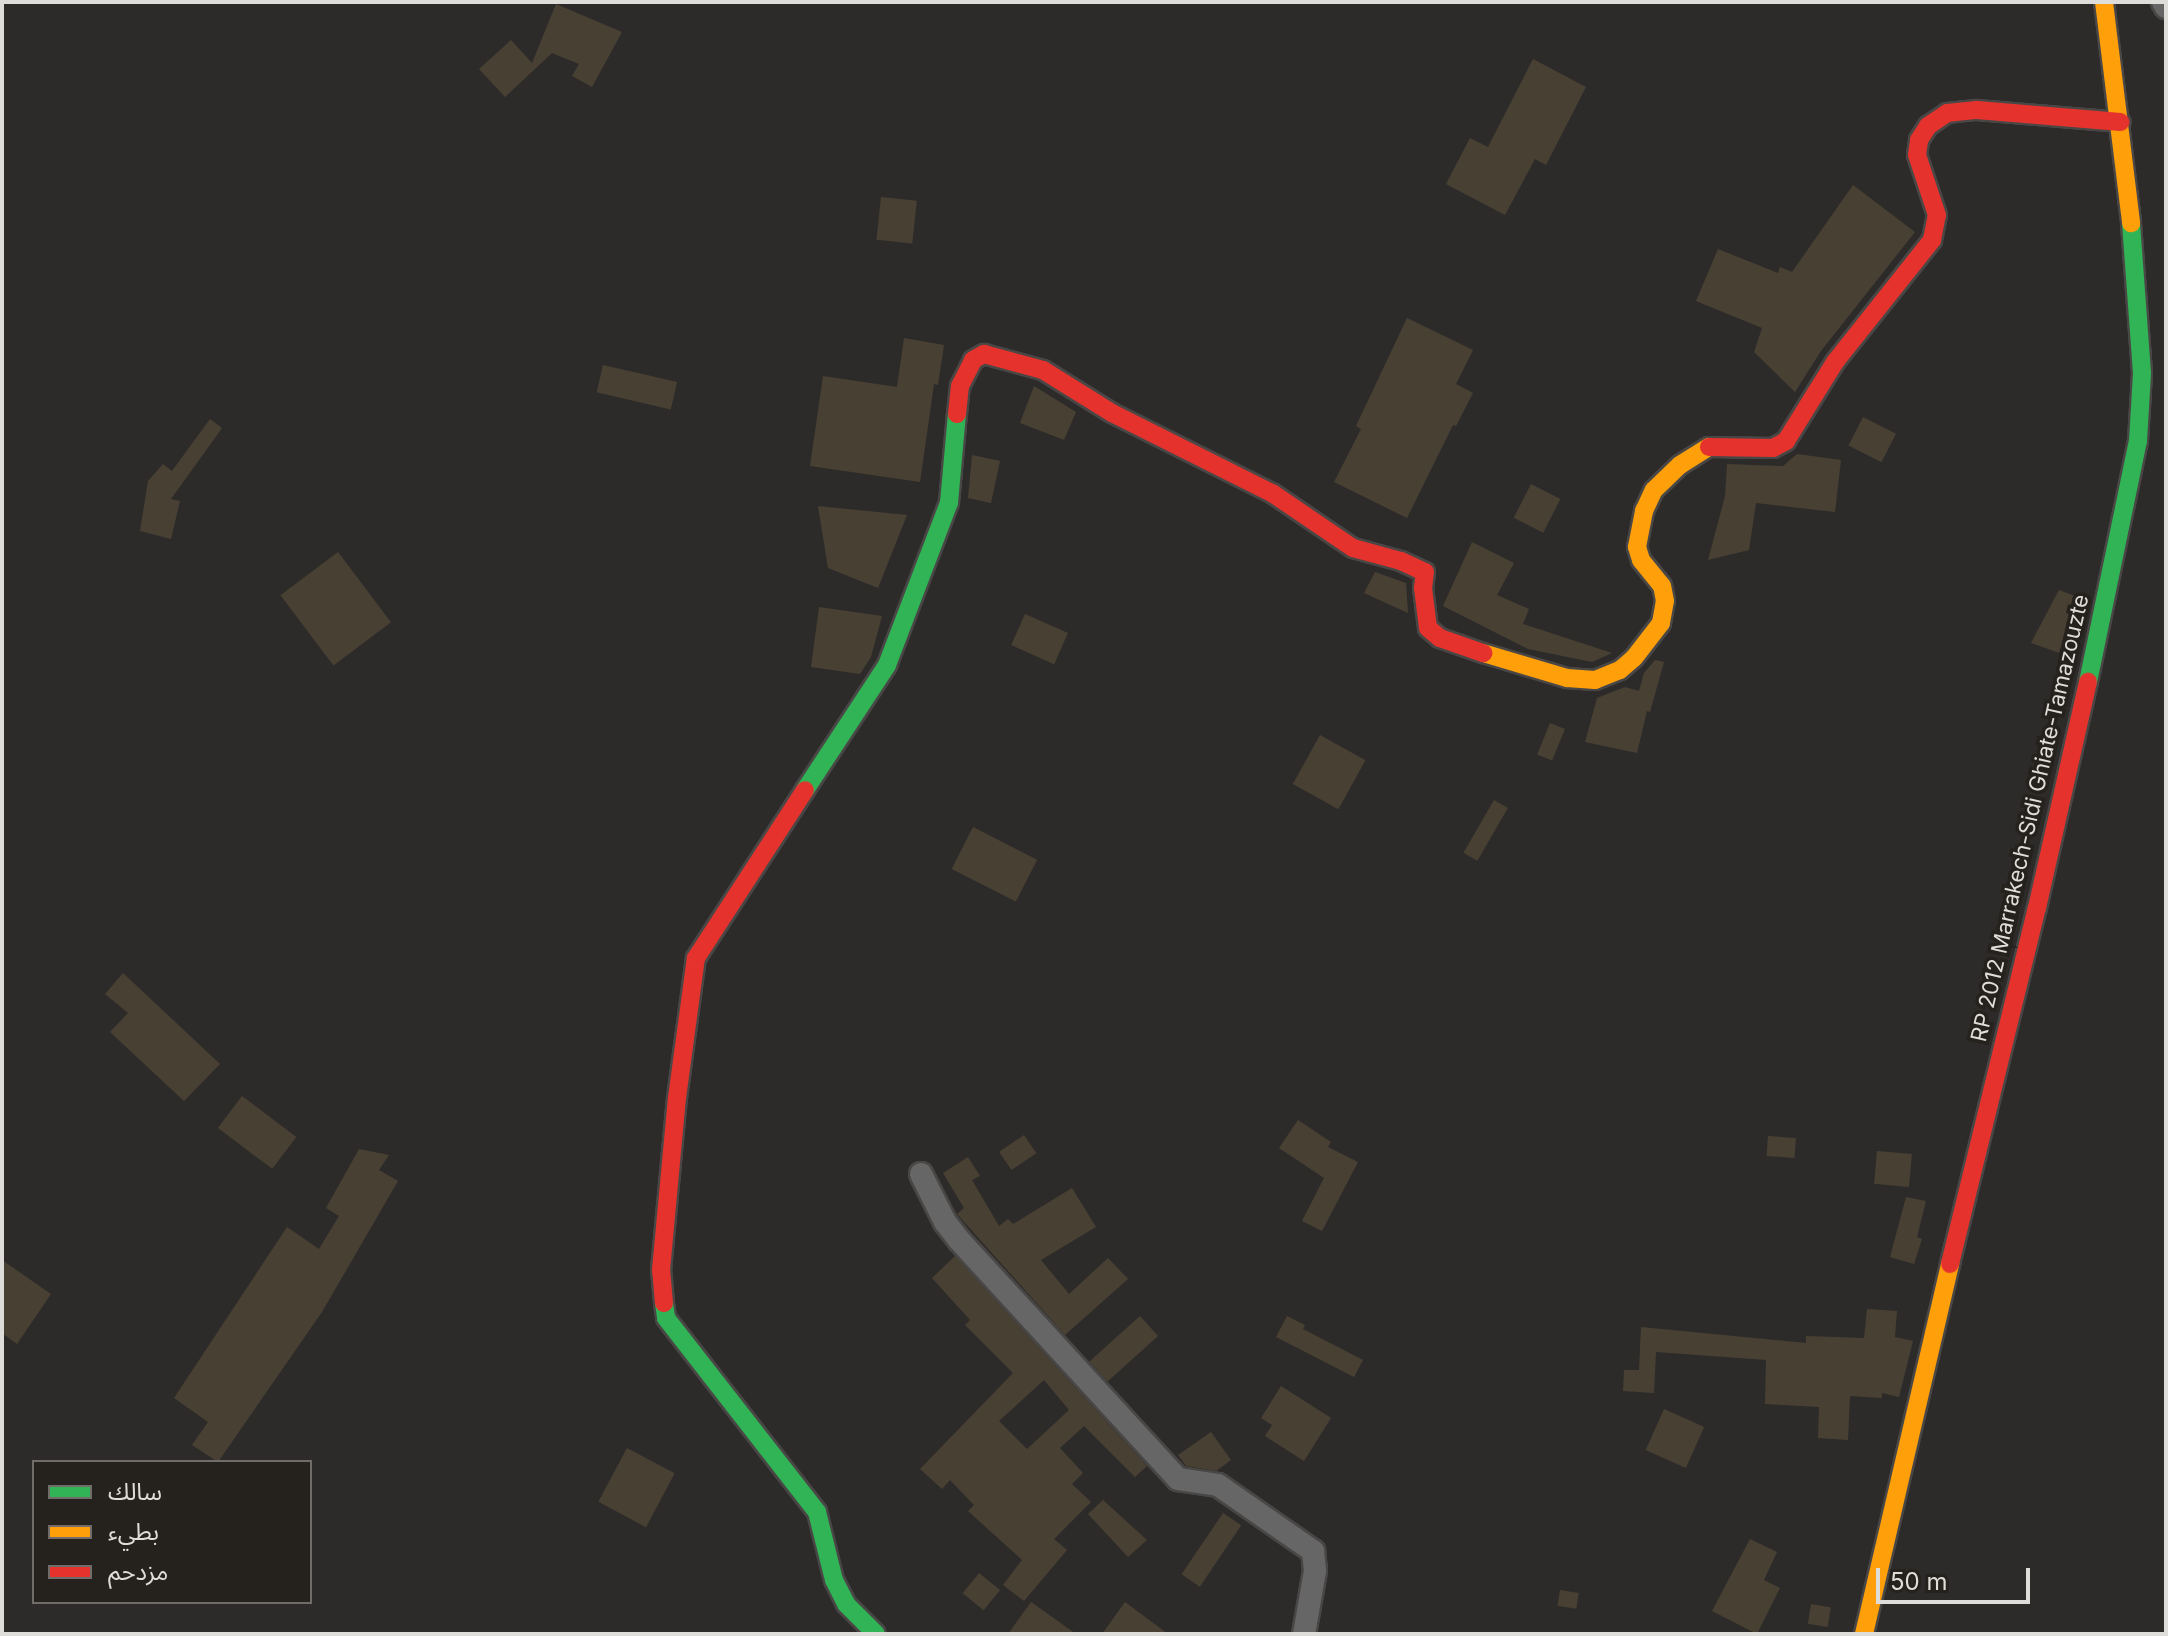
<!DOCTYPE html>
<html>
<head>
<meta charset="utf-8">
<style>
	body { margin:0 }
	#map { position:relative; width:2168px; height:1636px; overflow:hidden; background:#2d2b29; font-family:Inter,"Noto Sans Arabic",sans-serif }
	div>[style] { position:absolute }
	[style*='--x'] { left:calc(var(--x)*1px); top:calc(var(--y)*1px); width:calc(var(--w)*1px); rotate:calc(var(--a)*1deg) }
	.building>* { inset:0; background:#494034; transform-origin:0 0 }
	.roads { filter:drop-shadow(2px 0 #494746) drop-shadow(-2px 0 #494746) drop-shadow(0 2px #494746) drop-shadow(0 -2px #494746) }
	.street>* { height:22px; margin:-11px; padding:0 11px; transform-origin:11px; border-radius:11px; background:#676666 }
	.fast>* { height:18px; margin:-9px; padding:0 9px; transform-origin:9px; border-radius:9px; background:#30b455 }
	.slow>* { height:18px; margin:-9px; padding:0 9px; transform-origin:9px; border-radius:9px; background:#ff9f0a }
	.jam>* { height:18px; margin:-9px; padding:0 9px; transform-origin:9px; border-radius:9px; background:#e5322d }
	span { translate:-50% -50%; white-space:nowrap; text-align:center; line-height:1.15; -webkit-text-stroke:7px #25211d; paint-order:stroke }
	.street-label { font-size:22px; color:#dfddda }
	.frame { position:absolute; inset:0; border:4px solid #dfddda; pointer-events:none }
	.legend { position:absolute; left:32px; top:1460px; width:280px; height:144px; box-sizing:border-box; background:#25211d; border:2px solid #6f6c69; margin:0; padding:10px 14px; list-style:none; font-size:24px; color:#dfddda }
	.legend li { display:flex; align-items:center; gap:16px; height:40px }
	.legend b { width:40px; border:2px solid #6f6c69 }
	.scale { position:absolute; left:1876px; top:1568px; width:154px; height:36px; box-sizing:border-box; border:4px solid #dfddda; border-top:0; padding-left:10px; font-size:24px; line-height:28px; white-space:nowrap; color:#dfddda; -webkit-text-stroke:6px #25211d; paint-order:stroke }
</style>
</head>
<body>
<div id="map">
	<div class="building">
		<div style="clip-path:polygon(556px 4px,622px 32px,592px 87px,572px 76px,579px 64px,552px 53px,505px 97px,479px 69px,511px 40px,532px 63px)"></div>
		<div style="clip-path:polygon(1533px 59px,1586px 87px,1546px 165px,1535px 159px,1505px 215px,1446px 184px,1470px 138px,1488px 147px)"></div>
		<div style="clip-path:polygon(1853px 185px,1915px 232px,1821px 351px,1795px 392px,1754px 352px,1762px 328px,1696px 301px,1718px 249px,1778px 273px,1780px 267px,1792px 272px)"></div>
		<div style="left:881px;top:197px;width:36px;height:43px;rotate:6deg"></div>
		<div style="clip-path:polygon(1407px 318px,1473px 350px,1456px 384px,1473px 393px,1456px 426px,1453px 425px,1407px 518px,1334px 482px,1361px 429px,1356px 426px)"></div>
		<div style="clip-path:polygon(904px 338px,944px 345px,938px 385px,934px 384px,920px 482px,810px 466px,823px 376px,897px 387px)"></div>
		<div style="left:603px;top:365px;width:76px;height:28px;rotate:13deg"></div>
		<div style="clip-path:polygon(1034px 386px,1076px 412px,1064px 440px,1020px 423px)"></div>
		<div style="left:1863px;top:417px;width:37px;height:32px;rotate:27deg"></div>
		<div style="clip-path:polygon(210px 419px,222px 428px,171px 499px,180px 501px,171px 539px,140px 531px,148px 481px,163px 464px,172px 471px)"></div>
		<div style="clip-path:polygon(1797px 454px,1841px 460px,1835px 512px,1756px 503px,1749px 550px,1708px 560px,1725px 496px,1727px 464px,1783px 466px)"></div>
		<div style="clip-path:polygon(972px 455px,1000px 461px,991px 503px,968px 498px)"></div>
		<div style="left:1531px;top:484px;width:33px;height:38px;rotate:27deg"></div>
		<div style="clip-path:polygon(818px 506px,907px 515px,878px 588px,828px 568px)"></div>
		<div style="clip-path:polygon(1472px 542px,1514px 563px,1497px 595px,1529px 609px,1523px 624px,1612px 653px,1592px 662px,1528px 649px,1443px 606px)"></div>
		<div style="left:338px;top:552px;width:88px;height:72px;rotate:53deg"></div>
		<div style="clip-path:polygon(1375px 572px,1406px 583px,1408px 613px,1364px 593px)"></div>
		<div style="clip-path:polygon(2059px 590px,2075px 596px,2059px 653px,2031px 643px)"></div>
		<div style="clip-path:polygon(819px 607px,882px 616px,871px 657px,860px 674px,811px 667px)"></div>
		<div style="left:1025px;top:614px;width:47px;height:34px;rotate:24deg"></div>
		<div style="clip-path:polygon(1655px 660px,1664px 662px,1650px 712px,1647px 711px,1637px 753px,1585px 742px,1597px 698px,1625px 687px,1639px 691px,1644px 673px)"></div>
		<div style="left:1550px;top:723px;width:16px;height:34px;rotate:22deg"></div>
		<div style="left:1320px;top:735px;width:52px;height:56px;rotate:29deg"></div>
		<div style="left:1494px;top:800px;width:16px;height:61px;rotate:30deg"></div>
		<div style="left:973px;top:827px;width:72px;height:47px;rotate:27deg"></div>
		<div style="clip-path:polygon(123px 973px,220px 1064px,184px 1101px,110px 1032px,128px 1013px,105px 994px)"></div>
		<div style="left:242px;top:1096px;width:68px;height:40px;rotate:37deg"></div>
		<div style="clip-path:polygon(1298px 1120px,1331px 1142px,1328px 1147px,1358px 1162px,1322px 1231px,1302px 1221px,1324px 1178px,1279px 1148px)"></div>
		<div style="left:1024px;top:1135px;width:22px;height:30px;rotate:56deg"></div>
		<div style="left:1768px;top:1136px;width:28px;height:20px;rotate:4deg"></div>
		<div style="clip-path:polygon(359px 1149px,389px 1155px,379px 1170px,398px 1181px,322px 1312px,218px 1462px,192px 1445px,208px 1422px,174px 1398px,287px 1227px,319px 1249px,339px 1216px,326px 1208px)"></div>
		<div style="left:1877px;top:1151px;width:35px;height:33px;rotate:5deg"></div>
		<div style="clip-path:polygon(968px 1157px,980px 1176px,972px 1180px,999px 1226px,1008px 1219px,1013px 1224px,1072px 1188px,1096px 1227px,1041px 1260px,1069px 1294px,1108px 1258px,1128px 1279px,1065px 1335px,957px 1214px,964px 1208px,943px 1173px)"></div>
		<div style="clip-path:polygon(1906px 1197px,1926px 1201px,1917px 1237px,1922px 1239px,1914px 1264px,1890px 1257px)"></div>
		<div style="clip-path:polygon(evenodd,955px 1256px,1147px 1466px,1135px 1477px,1084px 1426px,1060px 1448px,1083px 1473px,1072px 1484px,1091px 1502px,1054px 1539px,1067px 1550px,1024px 1601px,1003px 1585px,1022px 1560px,968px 1511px,974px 1505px,950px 1480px,942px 1489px,920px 1469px,1013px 1373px,965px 1325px,970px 1320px,932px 1278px,955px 1256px,1044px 1380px,1069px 1410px,1027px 1449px,999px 1421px,1044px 1380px)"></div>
		<div style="clip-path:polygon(2px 1260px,51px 1294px,17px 1344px,2px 1333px)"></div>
		<div style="clip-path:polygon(1867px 1309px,1897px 1311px,1895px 1337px,1913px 1341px,1899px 1397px,1882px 1393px,1882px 1398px,1850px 1396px,1848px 1440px,1818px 1438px,1819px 1407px,1765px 1404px,1766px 1360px,1656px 1352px,1654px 1393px,1623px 1391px,1624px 1370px,1639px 1370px,1641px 1327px,1806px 1343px,1806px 1336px,1864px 1338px)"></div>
		<div style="left:1140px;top:1316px;width:27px;height:68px;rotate:48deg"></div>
		<div style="clip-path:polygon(1287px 1316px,1305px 1325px,1303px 1329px,1363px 1360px,1354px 1377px,1276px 1337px)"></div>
		<div style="clip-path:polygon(1281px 1386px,1331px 1418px,1304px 1461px,1265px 1436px,1272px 1425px,1261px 1418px)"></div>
		<div style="left:1664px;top:1409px;width:44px;height:45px;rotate:24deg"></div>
		<div style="clip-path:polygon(1211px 1432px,1231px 1460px,1216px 1471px,1186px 1466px,1178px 1455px)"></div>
		<div style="left:627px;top:1448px;width:54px;height:61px;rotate:28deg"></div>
		<div style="clip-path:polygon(1103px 1500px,1147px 1540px,1128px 1557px,1088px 1514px)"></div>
		<div style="left:1223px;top:1513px;width:22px;height:74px;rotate:34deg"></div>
		<div style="clip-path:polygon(1750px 1539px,1777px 1552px,1764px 1580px,1780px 1588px,1757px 1634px,1712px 1611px)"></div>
		<div style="left:979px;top:1573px;width:27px;height:26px;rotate:39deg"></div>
		<div style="left:1560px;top:1590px;width:19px;height:16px;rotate:9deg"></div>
		<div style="clip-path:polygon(1031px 1602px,1076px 1634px,1008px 1634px)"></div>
		<div style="clip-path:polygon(1125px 1602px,1168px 1634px,1102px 1634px)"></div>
		<div style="left:1811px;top:1604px;width:20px;height:20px;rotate:9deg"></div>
	</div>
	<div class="roads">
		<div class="street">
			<div style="--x:2163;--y:2;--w:6;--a:59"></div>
			<div style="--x:921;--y:1174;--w:54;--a:63.4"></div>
			<div style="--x:945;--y:1222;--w:23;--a:52"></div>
			<div style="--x:959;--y:1240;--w:324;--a:47.5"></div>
			<div style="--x:1178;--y:1479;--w:40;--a:8.5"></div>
			<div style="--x:1218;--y:1485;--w:116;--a:34.8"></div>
			<div style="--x:1313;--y:1551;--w:20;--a:84"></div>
			<div style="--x:1315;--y:1571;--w:64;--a:99.9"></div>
		</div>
		<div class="fast">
			<div style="--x:2088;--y:682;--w:246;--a:-78.3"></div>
			<div style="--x:2138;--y:441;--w:68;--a:-86.6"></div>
			<div style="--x:2142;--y:373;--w:150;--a:-94.2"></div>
			<div style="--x:805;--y:790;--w:149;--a:-56.7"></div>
			<div style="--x:887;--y:665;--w:173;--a:-69.1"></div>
			<div style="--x:949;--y:503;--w:89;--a:-84.9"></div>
			<div style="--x:664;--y:1303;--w:15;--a:82"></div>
			<div style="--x:666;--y:1318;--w:246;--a:52.1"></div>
			<div style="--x:817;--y:1512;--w:70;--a:76"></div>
			<div style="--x:834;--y:1580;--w:27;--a:63"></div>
			<div style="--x:846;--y:1604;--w:42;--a:45"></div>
		</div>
		<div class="slow">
			<div style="--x:2104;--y:2;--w:223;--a:83"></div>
			<div style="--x:1483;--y:653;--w:88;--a:16.6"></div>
			<div style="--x:1567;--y:678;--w:28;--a:4"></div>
			<div style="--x:1595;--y:680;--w:27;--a:-22"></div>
			<div style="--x:1620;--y:670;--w:18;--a:-41"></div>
			<div style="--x:1634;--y:658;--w:44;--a:-52.4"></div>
			<div style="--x:1661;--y:623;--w:22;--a:-80"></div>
			<div style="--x:1665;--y:601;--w:15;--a:-101"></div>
			<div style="--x:1662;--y:586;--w:33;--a:-129"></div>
			<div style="--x:1641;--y:560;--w:14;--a:-107"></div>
			<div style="--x:1637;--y:547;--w:37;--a:-79"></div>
			<div style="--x:1644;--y:511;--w:23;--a:-65"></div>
			<div style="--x:1654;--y:490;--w:36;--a:-44"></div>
			<div style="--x:1680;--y:465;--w:34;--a:-32"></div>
			<div style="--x:1864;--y:1634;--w:380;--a:-76.9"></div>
		</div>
		<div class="jam">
			<div style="--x:957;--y:414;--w:28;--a:-84"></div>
			<div style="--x:960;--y:386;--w:29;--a:-63"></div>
			<div style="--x:973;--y:360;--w:13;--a:-29"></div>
			<div style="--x:984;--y:354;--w:61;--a:15.2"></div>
			<div style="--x:1043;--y:370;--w:81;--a:31.9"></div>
			<div style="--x:1112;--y:413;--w:179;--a:26.6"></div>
			<div style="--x:1272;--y:493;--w:98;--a:34.2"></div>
			<div style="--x:1353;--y:548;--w:50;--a:15.2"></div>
			<div style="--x:1401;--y:561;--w:26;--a:25"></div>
			<div style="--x:1425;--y:572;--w:16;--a:97"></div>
			<div style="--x:1423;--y:588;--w:40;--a:82.9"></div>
			<div style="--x:1428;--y:628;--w:16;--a:40"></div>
			<div style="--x:1440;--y:638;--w:46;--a:19.2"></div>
			<div style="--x:1709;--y:447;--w:64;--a:0.9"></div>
			<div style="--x:1773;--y:448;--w:15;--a:-28"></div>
			<div style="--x:1786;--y:441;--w:93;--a:-58.2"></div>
			<div style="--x:1835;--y:362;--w:156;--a:-51.5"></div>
			<div style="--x:1932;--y:240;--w:25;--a:-79"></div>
			<div style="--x:1937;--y:215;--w:63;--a:-108.4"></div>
			<div style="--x:1917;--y:155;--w:15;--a:-82"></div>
			<div style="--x:1919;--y:140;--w:17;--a:-57"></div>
			<div style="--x:1928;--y:126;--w:23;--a:-34"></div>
			<div style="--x:1947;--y:113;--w:30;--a:-6"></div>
			<div style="--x:1977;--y:110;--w:144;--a:4.8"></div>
			<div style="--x:1950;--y:1264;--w:366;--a:-76.3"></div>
			<div style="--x:2037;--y:908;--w:232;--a:-77.3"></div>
			<div style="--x:664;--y:1303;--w:33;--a:-95"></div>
			<div style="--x:661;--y:1270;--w:173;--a:-84.7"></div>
			<div style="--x:677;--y:1098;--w:141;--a:-82.3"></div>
			<div style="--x:696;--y:958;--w:200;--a:-57"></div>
		</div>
	</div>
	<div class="street-label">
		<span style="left:2030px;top:818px;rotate:-77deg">RP 2012 Marrakech-Sidi Ghiate-Tamazouzte</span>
	</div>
	<div class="frame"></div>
	<ul class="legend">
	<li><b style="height:10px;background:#30b455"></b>سالك</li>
	<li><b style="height:10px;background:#ff9f0a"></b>بطيء</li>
	<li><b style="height:10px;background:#e5322d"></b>مزدحم</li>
	</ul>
	<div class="scale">50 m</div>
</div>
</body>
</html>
